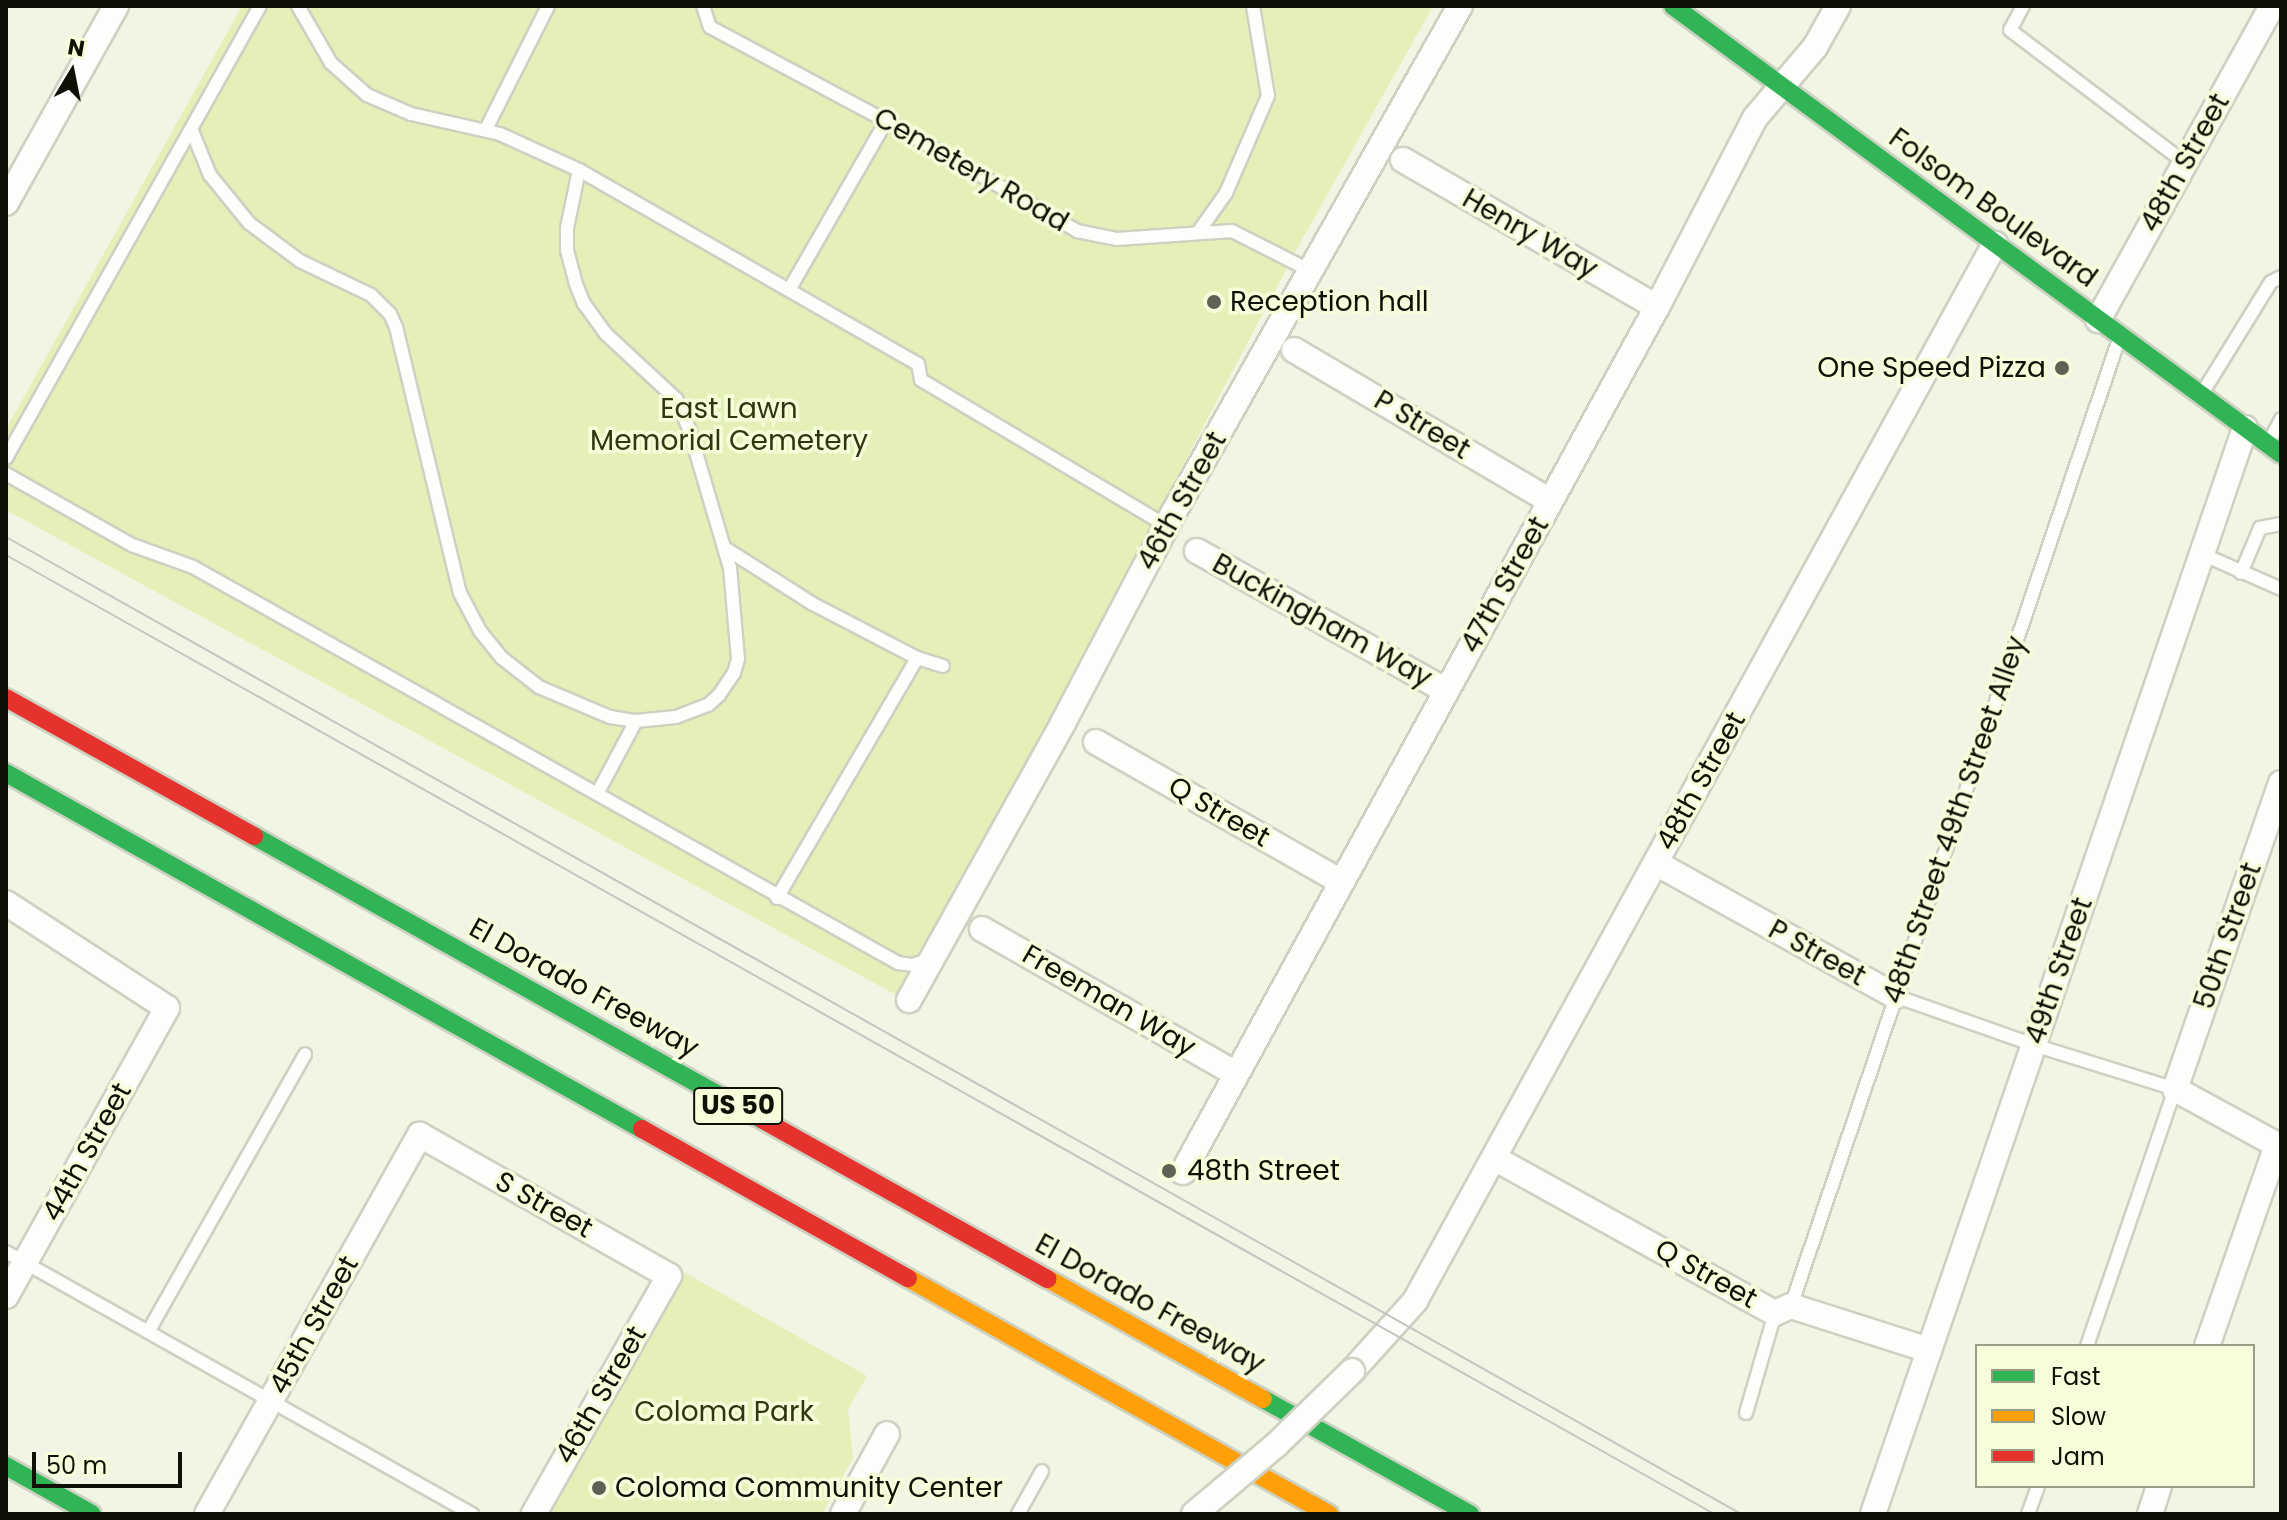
<!DOCTYPE html>
<html>
<head>
<meta charset="utf-8">
<style>
	body { margin:0 }
	#map { position:relative; width:2287px; height:1520px; overflow:hidden; background:#f1f5e3; font-family:Poppins,sans-serif }
	div>[style] { position:absolute }
	[style*='--x'] { left:calc(var(--x)*1px); top:calc(var(--y)*1px); width:calc(var(--w)*1px); rotate:calc(var(--a)*1deg) }
	.green>* { inset:0; background:#e5f0b8 }
	.roads { filter:drop-shadow(2px 0 #cdd1c2) drop-shadow(-2px 0 #cdd1c2) drop-shadow(0 2px #cdd1c2) drop-shadow(0 -2px #cdd1c2) }
	.lane>* { height:12px; margin:-6px; padding:0 6px; transform-origin:6px; border-radius:6px; background:#fdfefb }
	.street>* { height:24px; margin:-12px; padding:0 12px; transform-origin:12px; border-radius:12px; background:#fdfefb }
	.fast>* { height:18px; margin:-9px; padding:0 9px; transform-origin:9px; border-radius:9px; background:#30b455 }
	.slow>* { height:18px; margin:-9px; padding:0 9px; transform-origin:9px; border-radius:9px; background:#ff9f0a }
	.jam>* { height:18px; margin:-9px; padding:0 9px; transform-origin:9px; border-radius:9px; background:#e5322d }
	.tram>* { height:2px; margin:-1px; padding:0 1px; transform-origin:1px; border-radius:1px; background:#c4c5c0 }
	.bridges { filter:drop-shadow(2px 0 #cdd1c2) drop-shadow(-2px 0 #cdd1c2) drop-shadow(0 2px #cdd1c2) drop-shadow(0 -2px #cdd1c2) }
	.street-bridge>* { height:24px; margin:-12px; padding:0 12px; transform-origin:12px; border-radius:12px; background:#fdfefb }
	.dots>* { width:22px; height:22px; translate:-50% -50%; box-sizing:border-box; border:4px solid #f5fddb; border-radius:50% }
	span { translate:-50% -50%; white-space:nowrap; text-align:center; line-height:1.15; -webkit-text-stroke:7px #f5fddb; paint-order:stroke }
	.shield-label span { padding:2px 6px; background:#f5fddb; border:2px solid; border-radius:6px; -webkit-text-stroke-width:0 }
	.shield-label { font-size:26px; color:#0f1106; font-weight:700 }
	.street-label { font-size:28px; color:#0f1106 }
	.poi-label { font-size:28px; color:#0f1106 }
	.left { translate:0 -50%; text-align:left }
	.right { translate:-100% -50%; text-align:right }
	.park-label { font-size:28px; color:#30370d }
	.frame { position:absolute; inset:0; border:8px solid #0f1106; pointer-events:none }
	.legend { position:absolute; left:1975px; top:1344px; width:280px; height:144px; box-sizing:border-box; background:#f5fddb; border:2px solid #999f86; margin:0; padding:10px 14px; list-style:none; font-size:24px; color:#0f1106 }
	.legend li { display:flex; align-items:center; gap:16px; height:40px }
	.legend b { width:40px; border:2px solid #999f86 }
	.north { position:absolute; left:32px; top:32px; width:80px; height:80px; -webkit-text-stroke:6px #f5fddb; paint-order:stroke; rotate:10deg; font-size:22px; font-weight:700; line-height:32px; text-align:center; color:#0f1106 }
	.north::after { content:''; display:block; margin:auto; width:28px; height:36px; background:#0f1106; clip-path:polygon(50% 0,100% 100%,50% 72%,0 100%) }
	.scale { position:absolute; left:32px; top:1452px; width:150px; height:36px; box-sizing:border-box; border:4px solid #0f1106; border-top:0; padding-left:10px; font-size:24px; line-height:28px; white-space:nowrap; color:#0f1106; -webkit-text-stroke:6px #f5fddb; paint-order:stroke }
</style>
</head>
<body>
<div id="map">
	<div class="green">
		<div style="clip-path:polygon(242px 6px,1433px 6px,1298px 247px,1023px 769px,913px 1004px,6px 510px,6px 429px)"></div>
		<div style="clip-path:polygon(684px 1272px,867px 1376px,848px 1409px,853px 1458px,822px 1514px,549px 1514px)"></div>
	</div>
	<div class="roads">
		<div class="lane">
			<div style="--x:703;--y:6;--w:22;--a:72"></div>
			<div style="--x:710;--y:27;--w:200;--a:28.1"></div>
			<div style="--x:886;--y:121;--w:220;--a:29.9"></div>
			<div style="--x:1077;--y:231;--w:41;--a:11.3"></div>
			<div style="--x:1117;--y:239;--w:115;--a:-4"></div>
			<div style="--x:1232;--y:231;--w:89;--a:26.9"></div>
			<div style="--x:2023;--y:6;--w:27;--a:118"></div>
			<div style="--x:2010;--y:30;--w:220;--a:37.2"></div>
			<div style="--x:486;--y:129;--w:138;--a:-63.2"></div>
			<div style="--x:192;--y:131;--w:48;--a:67.8"></div>
			<div style="--x:210;--y:175;--w:62;--a:50.9"></div>
			<div style="--x:249;--y:223;--w:64;--a:36.7"></div>
			<div style="--x:300;--y:261;--w:79;--a:25.6"></div>
			<div style="--x:371;--y:295;--w:27;--a:45"></div>
			<div style="--x:390;--y:314;--w:14;--a:65"></div>
			<div style="--x:396;--y:327;--w:274;--a:76.5"></div>
			<div style="--x:460;--y:593;--w:43;--a:62.2"></div>
			<div style="--x:480;--y:631;--w:35;--a:51"></div>
			<div style="--x:502;--y:658;--w:47;--a:38.1"></div>
			<div style="--x:539;--y:687;--w:77;--a:22.9"></div>
			<div style="--x:610;--y:717;--w:26;--a:9"></div>
			<div style="--x:636;--y:721;--w:40;--a:-5.7"></div>
			<div style="--x:676;--y:717;--w:34;--a:-21"></div>
			<div style="--x:708;--y:705;--w:15;--a:-42"></div>
			<div style="--x:719;--y:695;--w:27;--a:-56"></div>
			<div style="--x:734;--y:673;--w:15;--a:-74"></div>
			<div style="--x:738;--y:659;--w:91;--a:-95"></div>
			<div style="--x:730;--y:568;--w:145;--a:-106.4"></div>
			<div style="--x:689;--y:429;--w:33;--a:-113"></div>
			<div style="--x:676;--y:399;--w:96;--a:-137.1"></div>
			<div style="--x:606;--y:334;--w:37;--a:-126"></div>
			<div style="--x:584;--y:304;--w:22;--a:-112"></div>
			<div style="--x:576;--y:284;--w:35;--a:-105"></div>
			<div style="--x:567;--y:250;--w:22;--a:-90"></div>
			<div style="--x:567;--y:228;--w:59;--a:-78.3"></div>
			<div style="--x:579;--y:170;--w:87;--a:-155.5"></div>
			<div style="--x:500;--y:134;--w:91;--a:-167.3"></div>
			<div style="--x:411;--y:114;--w:48;--a:-156.6"></div>
			<div style="--x:367;--y:95;--w:48;--a:-138.4"></div>
			<div style="--x:331;--y:63;--w:66;--a:-120.1"></div>
			<div style="--x:579;--y:170;--w:391;--a:29.8"></div>
			<div style="--x:918;--y:364;--w:16;--a:79"></div>
			<div style="--x:921;--y:380;--w:286;--a:30.7"></div>
			<div style="--x:1199;--y:231;--w:47;--a:-54.6"></div>
			<div style="--x:1226;--y:193;--w:106;--a:-66.6"></div>
			<div style="--x:1268;--y:96;--w:91;--a:-99.5"></div>
			<div style="--x:789;--y:290;--w:195;--a:-60.1"></div>
			<div style="--x:2203;--y:392;--w:129;--a:-58.3"></div>
			<div style="--x:2271;--y:282;--w:11;--a:-27"></div>
			<div style="--x:2269;--y:442;--w:26;--a:-62"></div>
			<div style="--x:6;--y:458;--w:518;--a:-60.67"></div>
			<div style="--x:6;--y:474;--w:145;--a:29.4"></div>
			<div style="--x:132;--y:545;--w:65;--a:19.8"></div>
			<div style="--x:193;--y:567;--w:809;--a:29.32"></div>
			<div style="--x:898;--y:963;--w:15;--a:8"></div>
			<div style="--x:913;--y:965;--w:15;--a:-20"></div>
			<div style="--x:725;--y:548;--w:104;--a:32.5"></div>
			<div style="--x:813;--y:604;--w:117;--a:27.4"></div>
			<div style="--x:917;--y:658;--w:27;--a:17"></div>
			<div style="--x:2202;--y:554;--w:86;--a:23.9"></div>
			<div style="--x:2241;--y:573;--w:49;--a:-67.1"></div>
			<div style="--x:2260;--y:528;--w:21;--a:-11"></div>
			<div style="--x:597;--y:794;--w:83;--a:-61.9"></div>
			<div style="--x:777;--y:898;--w:278;--a:-59.7"></div>
			<div style="--x:1895;--y:996;--w:147;--a:19.4"></div>
			<div style="--x:2034;--y:1045;--w:148;--a:17.3"></div>
			<div style="--x:2175;--y:1089;--w:272;--a:108.9"></div>
			<div style="--x:6;--y:1252;--w:535;--a:29.35"></div>
			<div style="--x:1791;--y:1306;--w:1021;--a:-71.26"></div>
			<div style="--x:148;--y:1332;--w:319;--a:-60.5"></div>
			<div style="--x:1746;--y:1413;--w:104;--a:-73.8"></div>
			<div style="--x:1018;--y:1514;--w:49;--a:-60.8"></div>
			<div style="--x:2028;--y:1514;--w:30;--a:-70"></div>
		</div>
		<div class="street">
			<div style="--x:1403;--y:160;--w:293;--a:30.1"></div>
			<div style="--x:6;--y:203;--w:226;--a:-60.8"></div>
			<div style="--x:2098;--y:320;--w:359;--a:-61"></div>
			<div style="--x:1294;--y:350;--w:297;--a:30.5"></div>
			<div style="--x:1197;--y:551;--w:286;--a:29.3"></div>
			<div style="--x:1096;--y:742;--w:282;--a:29.7"></div>
			<div style="--x:2281;--y:783;--w:324;--a:109.1"></div>
			<div style="--x:2175;--y:1089;--w:121;--a:28.7"></div>
			<div style="--x:1656;--y:863;--w:274;--a:29.1"></div>
			<div style="--x:6;--y:903;--w:192;--a:33.1"></div>
			<div style="--x:167;--y:1008;--w:330;--a:119.2"></div>
			<div style="--x:982;--y:929;--w:292;--a:29.7"></div>
			<div style="--x:909;--y:1000;--w:317;--a:-60.9"></div>
			<div style="--x:1063;--y:723;--w:238;--a:-62.3"></div>
			<div style="--x:1174;--y:512;--w:581;--a:-60.52"></div>
			<div style="--x:1494;--y:1158;--w:321;--a:28.9"></div>
			<div style="--x:1775;--y:1313;--w:17;--a:-24"></div>
			<div style="--x:1791;--y:1306;--w:145;--a:17.7"></div>
			<div style="--x:1183;--y:1172;--w:986;--a:-61.28"></div>
			<div style="--x:1657;--y:307;--w:213;--a:-62.6"></div>
			<div style="--x:1755;--y:118;--w:93;--a:-49.8"></div>
			<div style="--x:1815;--y:47;--w:47;--a:-60.7"></div>
			<div style="--x:2207;--y:1346;--w:213;--a:-70.8"></div>
			<div style="--x:1352;--y:1371;--w:94;--a:-48"></div>
			<div style="--x:1415;--y:1301;--w:1206;--a:-61.25"></div>
			<div style="--x:207;--y:1514;--w:435;--a:-60.7"></div>
			<div style="--x:420;--y:1135;--w:286;--a:29.5"></div>
			<div style="--x:669;--y:1276;--w:274;--a:119.6"></div>
			<div style="--x:843;--y:1514;--w:91;--a:-61.2"></div>
			<div style="--x:1873;--y:1514;--w:1148;--a:-71.09"></div>
			<div style="--x:2150;--y:1514;--w:29;--a:-72"></div>
		</div>
		<div class="fast">
			<div style="--x:1673;--y:6;--w:755;--a:36.38"></div>
			<div style="--x:6;--y:773;--w:729;--a:29.24"></div>
			<div style="--x:254;--y:836;--w:583;--a:29.16"></div>
			<div style="--x:1263;--y:1399;--w:237;--a:29.1"></div>
			<div style="--x:6;--y:1466;--w:98;--a:29.2"></div>
		</div>
		<div class="slow">
			<div style="--x:908;--y:1278;--w:483;--a:29.3"></div>
			<div style="--x:1048;--y:1279;--w:246;--a:29.2"></div>
		</div>
		<div class="jam">
			<div style="--x:6;--y:698;--w:284;--a:29.1"></div>
			<div style="--x:763;--y:1120;--w:326;--a:29.2"></div>
			<div style="--x:642;--y:1129;--w:305;--a:29.3"></div>
		</div>
	</div>
	<div class="tram">
		<div style="--x:6;--y:537;--w:1991;--a:29.38"></div>
		<div style="--x:6;--y:555;--w:1959;--a:29.31"></div>
	</div>
	<div class="bridges">
		<div class="street-bridge">
			<div style="--x:1194;--y:1514;--w:107;--a:-40.1"></div>
			<div style="--x:1276;--y:1445;--w:106;--a:-44.2"></div>
		</div>
	</div>
	<div class="dots">
		<div style="left:1214px;top:302px;background:#5e6153"></div>
		<div style="left:2062px;top:368px;background:#5e6153"></div>
		<div style="left:1169px;top:1171px;background:#5e6153"></div>
		<div style="left:599px;top:1488px;background:#5e6153"></div>
	</div>
	<div class="shield-label">
		<span style="left:738px;top:1106px">US 50</span>
	</div>
	<div class="street-label">
		<span style="left:2185px;top:163px;rotate:-61deg">48th Street</span>
		<span style="left:971px;top:170px;rotate:30deg">Cemetery Road</span>
		<span style="left:1993px;top:208px;rotate:36deg">Folsom Boulevard</span>
		<span style="left:1530px;top:234px;rotate:30deg">Henry Way</span>
		<span style="left:1422px;top:425px;rotate:31deg">P Street</span>
		<span style="left:1182px;top:501px;rotate:-61deg">46th Street</span>
		<span style="left:1505px;top:585px;rotate:-61deg">47th Street</span>
		<span style="left:1322px;top:621px;rotate:29deg">Buckingham Way</span>
		<span style="left:1701px;top:781px;rotate:-61deg">48th Street</span>
		<span style="left:1219px;top:812px;rotate:30deg">Q Street</span>
		<span style="left:1955px;top:820px;rotate:-71deg">48th Street 49th Street Alley</span>
		<span style="left:2228px;top:936px;rotate:-71deg">50th Street</span>
		<span style="left:1817px;top:953px;rotate:29deg">P Street</span>
		<span style="left:2059px;top:971px;rotate:-71deg">49th Street</span>
		<span style="left:584px;top:988px;rotate:29deg">El Dorado Freeway</span>
		<span style="left:1109px;top:1001px;rotate:30deg">Freeman Way</span>
		<span style="left:87px;top:1152px;rotate:-61deg">44th Street</span>
		<span style="left:544px;top:1205px;rotate:29deg">S Street</span>
		<span style="left:1706px;top:1274px;rotate:29deg">Q Street</span>
		<span style="left:1150px;top:1304px;rotate:29deg">El Dorado Freeway</span>
		<span style="left:314px;top:1325px;rotate:-61deg">45th Street</span>
		<span style="left:601px;top:1395px;rotate:-60deg">46th Street</span>
	</div>
	<div class="poi-label">
		<span class="left" style="left:1230px;top:302px">Reception hall</span>
		<span class="right" style="left:2046px;top:368px">One Speed Pizza</span>
		<span class="left" style="left:1187px;top:1171px">48th Street</span>
		<span class="left" style="left:615px;top:1488px">Coloma Community Center</span>
	</div>
	<div class="park-label">
		<span style="left:729px;top:425px">East Lawn<br>Memorial Cemetery</span>
		<span style="left:724px;top:1412px">Coloma Park</span>
	</div>
	<div class="frame"></div>
	<ul class="legend">
	<li><b style="height:10px;background:#30b455"></b>Fast</li>
	<li><b style="height:10px;background:#ff9f0a"></b>Slow</li>
	<li><b style="height:10px;background:#e5322d"></b>Jam</li>
	</ul>
	<div class="north">N</div>
	<div class="scale">50 m</div>
</div>
</body>
</html>
